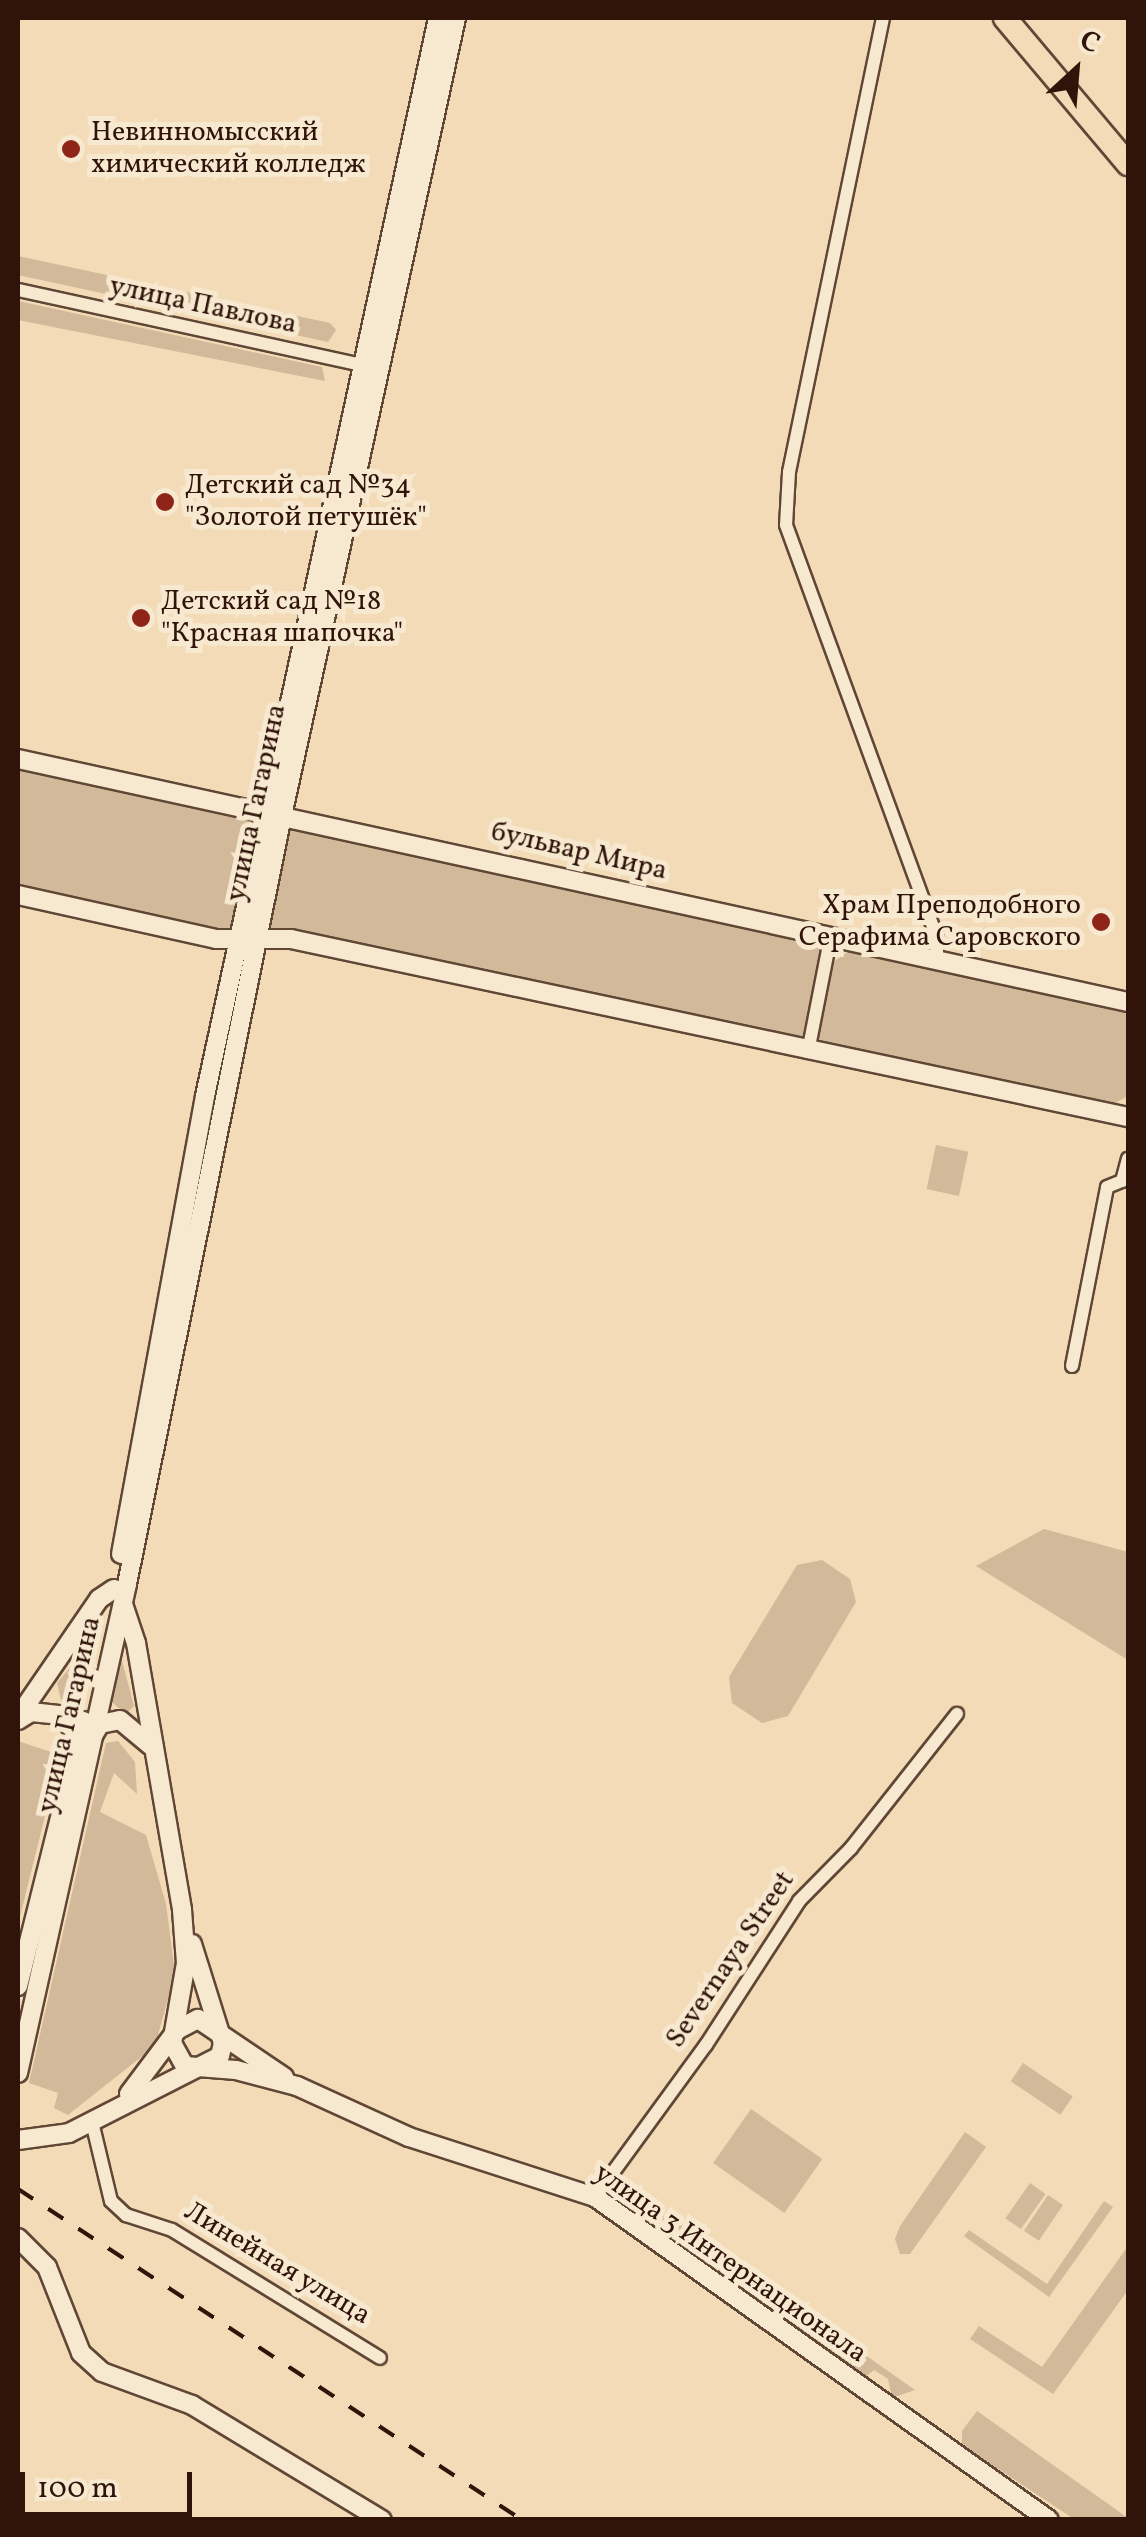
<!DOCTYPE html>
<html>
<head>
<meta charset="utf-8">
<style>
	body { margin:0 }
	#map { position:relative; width:1146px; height:2537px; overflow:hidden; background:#f2dbb6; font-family:Vollkorn,serif }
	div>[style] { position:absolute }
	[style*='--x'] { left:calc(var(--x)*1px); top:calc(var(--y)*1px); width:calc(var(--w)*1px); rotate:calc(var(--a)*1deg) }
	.green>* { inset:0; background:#d1b999; transform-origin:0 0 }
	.roads { filter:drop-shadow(2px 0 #604635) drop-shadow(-2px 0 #604635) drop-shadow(0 2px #604635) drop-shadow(0 -2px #604635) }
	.street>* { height:12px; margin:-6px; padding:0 6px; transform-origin:6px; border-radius:6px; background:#f7e8d0 }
	.secondary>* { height:18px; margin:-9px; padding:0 9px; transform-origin:9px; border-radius:9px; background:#f7e8d0 }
	.highway>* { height:22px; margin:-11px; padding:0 11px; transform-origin:11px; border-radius:11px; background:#f2dbb6 }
	.rail>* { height:4px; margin-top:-2px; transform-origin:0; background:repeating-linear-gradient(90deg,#30140a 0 18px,transparent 0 36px) }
	.dots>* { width:28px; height:28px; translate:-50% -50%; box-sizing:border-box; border:5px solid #f7e8d0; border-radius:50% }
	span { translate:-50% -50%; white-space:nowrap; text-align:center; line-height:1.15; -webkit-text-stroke:10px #f7e8d0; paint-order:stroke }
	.poi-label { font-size:28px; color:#30140a }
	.left { translate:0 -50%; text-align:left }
	.right { translate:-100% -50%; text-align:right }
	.street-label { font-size:28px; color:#30140a }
	.frame { position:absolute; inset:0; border:20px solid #30140a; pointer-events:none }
	.north { position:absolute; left:1026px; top:20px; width:100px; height:100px; -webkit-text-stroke:8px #f7e8d0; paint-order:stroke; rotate:26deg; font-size:28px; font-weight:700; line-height:40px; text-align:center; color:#30140a }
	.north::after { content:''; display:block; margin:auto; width:35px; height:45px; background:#30140a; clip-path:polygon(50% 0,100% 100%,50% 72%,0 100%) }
	.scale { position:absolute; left:20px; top:2472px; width:172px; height:45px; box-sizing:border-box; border:5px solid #30140a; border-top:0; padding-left:12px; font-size:30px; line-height:35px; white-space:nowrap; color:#30140a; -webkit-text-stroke:8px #f7e8d0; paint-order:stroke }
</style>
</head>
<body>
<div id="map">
	<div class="green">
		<div style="clip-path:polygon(18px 256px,330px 323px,336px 330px,328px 342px,18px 275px)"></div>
		<div style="clip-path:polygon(18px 301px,322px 367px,325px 381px,18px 320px)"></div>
		<div style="clip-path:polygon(18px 759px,830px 940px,808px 1052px,292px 939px,247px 941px,18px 895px)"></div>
		<div style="clip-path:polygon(849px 951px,1128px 1012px,1128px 1096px,1110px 1106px,824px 1047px,817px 1034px,832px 963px)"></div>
		<div style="left:936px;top:1145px;width:33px;height:45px;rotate:12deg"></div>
		<div style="clip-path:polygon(1044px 1529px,1128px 1552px,1128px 1660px,976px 1566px)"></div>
		<div style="clip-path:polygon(822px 1560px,850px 1579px,856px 1602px,788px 1716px,762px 1723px,732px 1703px,729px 1677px,797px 1565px)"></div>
		<div style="clip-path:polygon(86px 1648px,94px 1653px,84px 1694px,77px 1702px,61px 1700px,57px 1683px)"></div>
		<div style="clip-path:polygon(121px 1657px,134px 1706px,126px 1714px,108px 1699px)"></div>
		<div style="clip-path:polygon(18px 1741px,60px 1755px,18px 1925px)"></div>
		<div style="clip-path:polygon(118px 1741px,135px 1762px,137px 1794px,114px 1773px,100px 1812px,146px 1835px,166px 1904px,175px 1973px,155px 2046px,68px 2115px,54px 2108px,58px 2093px,29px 2083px,106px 1743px)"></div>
		<div style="left:1023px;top:2063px;width:60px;height:22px;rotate:34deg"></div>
		<div style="left:751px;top:2109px;width:87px;height:66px;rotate:35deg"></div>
		<div style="clip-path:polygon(965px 2132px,986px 2147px,910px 2254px,900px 2254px,895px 2239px,900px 2226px)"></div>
		<div style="clip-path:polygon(618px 2181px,915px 2390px,892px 2398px,888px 2379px,874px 2370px,864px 2378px,622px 2200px)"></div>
		<div style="left:1030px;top:2183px;width:19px;height:43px;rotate:35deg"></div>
		<div style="left:1048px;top:2195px;width:18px;height:43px;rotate:34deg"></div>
		<div style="clip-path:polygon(1104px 2201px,1113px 2207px,1049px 2297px,964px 2236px,969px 2230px,1047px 2284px)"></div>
		<div style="clip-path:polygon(1128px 2246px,1128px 2290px,1053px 2394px,970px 2339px,979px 2326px,1042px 2367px)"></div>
		<div style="clip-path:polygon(977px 2411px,1128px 2518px,1128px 2519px,1074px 2519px,962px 2445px,962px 2431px)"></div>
	</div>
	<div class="roads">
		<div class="street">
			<div style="--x:883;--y:18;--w:464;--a:101.7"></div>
			<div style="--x:789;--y:472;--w:53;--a:93.2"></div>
			<div style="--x:786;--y:525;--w:440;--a:69.9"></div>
			<div style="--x:937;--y:938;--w:23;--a:90"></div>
			<div style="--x:18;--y:290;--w:357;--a:12.3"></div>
			<div style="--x:808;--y:1052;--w:114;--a:-78.9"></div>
			<div style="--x:1072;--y:1366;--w:182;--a:-78.9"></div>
			<div style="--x:1107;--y:1187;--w:16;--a:-22"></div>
			<div style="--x:1122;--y:1181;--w:23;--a:-75"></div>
			<div style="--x:92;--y:2122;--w:81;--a:76.5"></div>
			<div style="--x:111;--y:2201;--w:21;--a:43"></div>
			<div style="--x:126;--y:2215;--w:48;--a:18.1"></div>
			<div style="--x:172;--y:2230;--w:244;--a:31.6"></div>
			<div style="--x:595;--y:2197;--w:188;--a:-53.9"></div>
			<div style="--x:706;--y:2045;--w:171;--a:-57.1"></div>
			<div style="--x:799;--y:1901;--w:74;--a:-45.5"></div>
			<div style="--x:851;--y:1848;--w:171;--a:-51.7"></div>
		</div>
		<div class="secondary">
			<div style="--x:18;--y:759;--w:1136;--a:12.35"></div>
			<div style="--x:18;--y:895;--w:203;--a:12.5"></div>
			<div style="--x:216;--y:939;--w:75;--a:0"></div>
			<div style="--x:291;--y:939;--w:856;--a:12.01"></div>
			<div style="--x:121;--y:1554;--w:466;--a:-79.6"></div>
			<div style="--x:205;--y:1096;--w:1103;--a:-77.8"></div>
			<div style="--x:123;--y:1604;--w:41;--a:71.6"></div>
			<div style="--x:136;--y:1643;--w:271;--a:80.2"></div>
			<div style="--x:182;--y:1910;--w:53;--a:85.7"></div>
			<div style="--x:186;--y:1963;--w:81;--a:99.9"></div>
			<div style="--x:172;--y:2043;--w:26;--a:61"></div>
			<div style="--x:185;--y:2066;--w:51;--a:4.5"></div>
			<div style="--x:236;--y:2070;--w:63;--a:14.7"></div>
			<div style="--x:297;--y:2086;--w:123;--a:24.5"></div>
			<div style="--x:409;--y:2137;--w:195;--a:17.9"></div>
			<div style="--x:595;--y:2197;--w:557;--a:35.43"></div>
			<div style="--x:18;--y:1717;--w:143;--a:-55.5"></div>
			<div style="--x:99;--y:1599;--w:18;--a:-34"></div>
			<div style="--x:18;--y:1720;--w:15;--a:-32"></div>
			<div style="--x:31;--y:1712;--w:30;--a:6"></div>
			<div style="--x:61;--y:1715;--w:30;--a:50"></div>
			<div style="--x:94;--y:1734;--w:12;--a:-59"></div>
			<div style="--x:100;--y:1724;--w:20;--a:-11"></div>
			<div style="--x:120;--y:1720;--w:40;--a:40"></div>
			<div style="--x:18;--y:1986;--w:273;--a:-76"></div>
			<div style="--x:18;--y:2073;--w:501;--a:-77.43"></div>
			<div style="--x:127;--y:1584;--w:783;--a:-78.59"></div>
			<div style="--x:282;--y:816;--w:817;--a:-77.7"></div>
			<div style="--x:129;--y:2094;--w:80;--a:-53.1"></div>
			<div style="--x:177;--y:2030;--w:24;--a:-28"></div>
			<div style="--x:198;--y:2019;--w:104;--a:34"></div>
			<div style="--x:18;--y:2140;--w:51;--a:-7.8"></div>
			<div style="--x:69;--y:2133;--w:169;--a:-27"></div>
			<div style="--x:220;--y:2056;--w:13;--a:-77"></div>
			<div style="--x:223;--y:2043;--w:104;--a:-107.4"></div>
			<div style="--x:18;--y:2238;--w:41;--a:45"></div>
			<div style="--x:47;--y:2267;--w:92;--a:68.4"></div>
			<div style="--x:81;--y:2353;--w:28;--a:42"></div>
			<div style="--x:102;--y:2372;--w:96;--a:20.1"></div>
			<div style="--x:192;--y:2405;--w:222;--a:31.2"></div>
		</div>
		<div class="highway">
			<div style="--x:1005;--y:18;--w:191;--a:49.9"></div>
		</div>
	</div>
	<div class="rail">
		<div style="--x:18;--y:2189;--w:603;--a:33.29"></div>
	</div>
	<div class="dots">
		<div style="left:71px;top:149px;background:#8f2418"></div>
		<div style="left:165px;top:502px;background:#8f2418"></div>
		<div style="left:141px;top:618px;background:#8f2418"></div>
		<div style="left:1101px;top:922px;background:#8f2418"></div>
	</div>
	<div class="poi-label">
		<span class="left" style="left:91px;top:149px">Невинномысский<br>химический колледж</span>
		<span class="left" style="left:185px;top:502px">Детский сад №34<br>"Золотой петушёк"</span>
		<span class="left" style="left:161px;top:618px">Детский сад №18<br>"Красная шапочка"</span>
		<span class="right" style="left:1081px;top:922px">Храм Преподобного<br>Серафима Саровского</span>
	</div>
	<div class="street-label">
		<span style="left:203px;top:306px;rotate:12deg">улица Павлова</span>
		<span style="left:257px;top:803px;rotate:-78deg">улица Гагарина</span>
		<span style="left:579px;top:852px;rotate:13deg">бульвар Мира</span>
		<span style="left:70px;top:1715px;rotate:-77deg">улица Гагарина</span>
		<span style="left:731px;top:1960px;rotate:-56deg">Severnaya Street</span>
		<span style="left:277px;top:2264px;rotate:31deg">Линейная улица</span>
		<span style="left:730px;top:2264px;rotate:35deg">улица 3 Интернационала</span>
	</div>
	<div class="frame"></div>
	<div class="north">С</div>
	<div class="scale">100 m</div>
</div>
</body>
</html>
